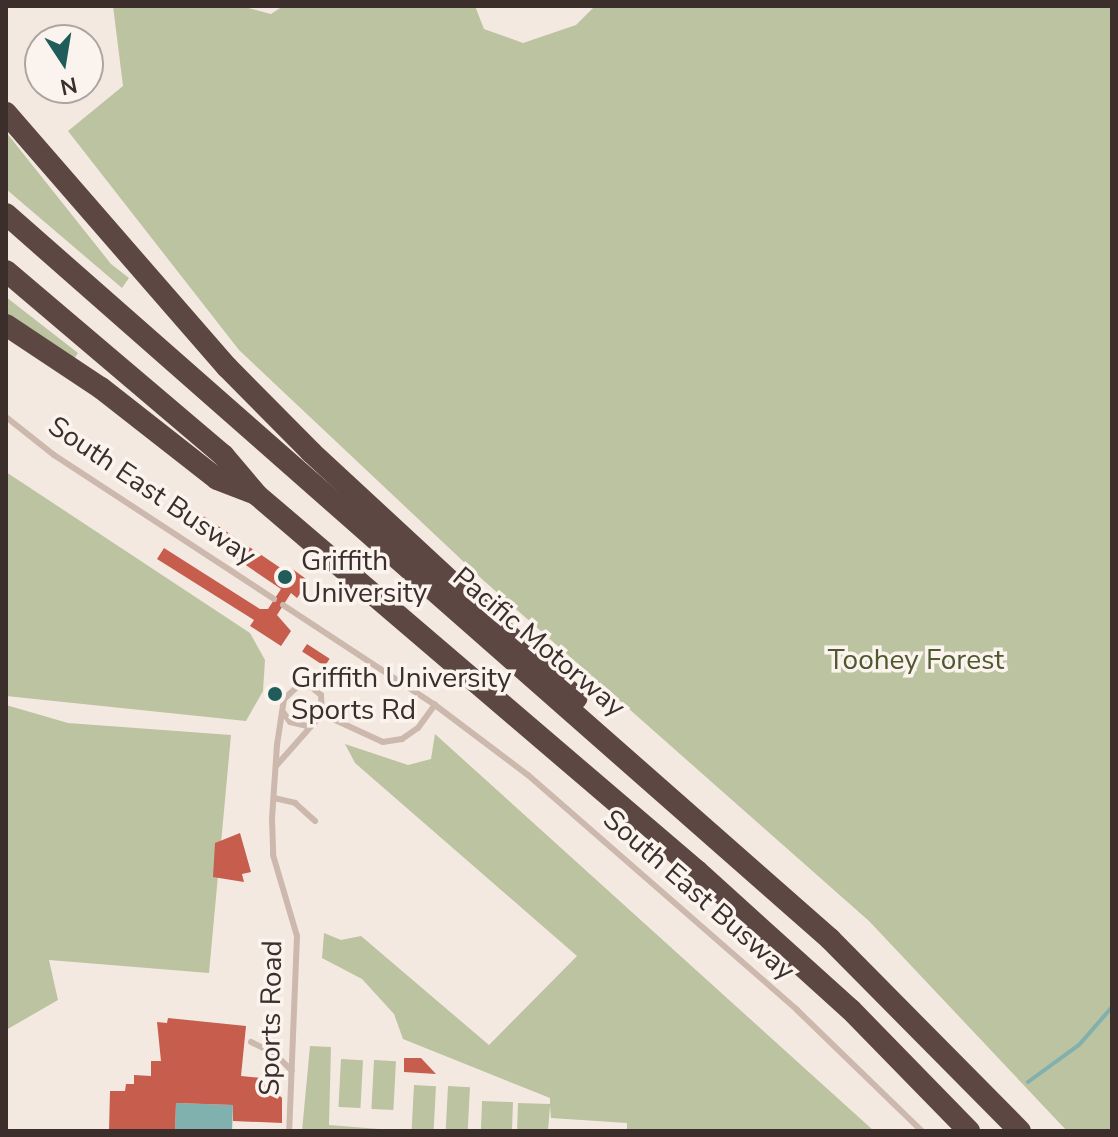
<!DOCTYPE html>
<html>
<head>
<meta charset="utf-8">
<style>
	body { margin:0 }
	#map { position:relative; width:1118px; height:1137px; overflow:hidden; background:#f4e9e1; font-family:"Nunito Sans",sans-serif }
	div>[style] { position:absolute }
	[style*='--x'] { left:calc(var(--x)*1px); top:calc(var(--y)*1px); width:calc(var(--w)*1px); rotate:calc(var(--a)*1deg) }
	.green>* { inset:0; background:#bcc3a0; transform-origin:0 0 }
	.water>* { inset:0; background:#80b1ae; transform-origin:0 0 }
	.stream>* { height:4px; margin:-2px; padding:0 2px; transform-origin:2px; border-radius:2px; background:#80b1ae }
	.building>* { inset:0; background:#c65d4d; transform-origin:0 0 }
	.service>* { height:6px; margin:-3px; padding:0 3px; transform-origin:3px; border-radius:3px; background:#ccb8ac }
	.motorway>* { height:22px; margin:-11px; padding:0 11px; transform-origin:11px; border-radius:11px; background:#5c4742 }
	.dots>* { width:22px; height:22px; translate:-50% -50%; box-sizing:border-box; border:4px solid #fbf4ee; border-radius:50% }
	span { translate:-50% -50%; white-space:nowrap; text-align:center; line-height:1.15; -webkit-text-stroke:7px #fbf4ee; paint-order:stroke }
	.street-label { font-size:28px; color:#3b2e2b }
	.poi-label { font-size:28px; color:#3b2e2b }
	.left { translate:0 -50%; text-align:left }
	.park-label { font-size:28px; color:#4e592f }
	.frame { position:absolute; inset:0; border:8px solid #3b2e2b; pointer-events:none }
	.north { position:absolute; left:24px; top:24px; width:80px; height:80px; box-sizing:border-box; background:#fbf4ee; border:2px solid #aea5a0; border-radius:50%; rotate:168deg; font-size:22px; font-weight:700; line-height:32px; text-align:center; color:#3b2e2b }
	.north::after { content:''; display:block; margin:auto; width:28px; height:36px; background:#205d5a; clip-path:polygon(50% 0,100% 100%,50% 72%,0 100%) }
</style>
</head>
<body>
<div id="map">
	<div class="green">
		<div style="clip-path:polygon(113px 6px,241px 6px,271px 14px,283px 6px,475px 6px,484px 29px,523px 43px,576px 25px,595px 6px,1112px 6px,1112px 1131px,1067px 1131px,869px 921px,483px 580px,239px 350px,68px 131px,123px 86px)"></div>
		<div style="clip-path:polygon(6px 132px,111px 264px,129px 278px,122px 288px,6px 189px)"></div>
		<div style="clip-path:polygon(6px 297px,78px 353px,74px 359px,6px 315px)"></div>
		<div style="clip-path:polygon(6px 472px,250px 633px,265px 660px,263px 691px,246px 721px,6px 696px)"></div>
		<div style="clip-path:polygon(6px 705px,68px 723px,231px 735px,209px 973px,49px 960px,58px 1000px,6px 1030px)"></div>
		<div style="clip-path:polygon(435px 734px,874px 1131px,627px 1131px,627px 1123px,551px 1118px,550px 1106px,548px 1131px,517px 1131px,518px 1103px,550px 1104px,550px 1098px,403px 1039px,394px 1014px,362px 979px,322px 958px,324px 933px,341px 940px,361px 936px,489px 1045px,577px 956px,355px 763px,345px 744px,408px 765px,431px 759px)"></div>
		<div style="clip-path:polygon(310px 1046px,331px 1047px,329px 1125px,404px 1131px,302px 1131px)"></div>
		<div style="left:341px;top:1059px;width:22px;height:48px;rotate:3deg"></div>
		<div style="left:374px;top:1060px;width:22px;height:49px;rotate:3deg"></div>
		<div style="left:414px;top:1085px;width:22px;height:46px;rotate:3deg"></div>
		<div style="left:448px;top:1086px;width:22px;height:45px;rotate:3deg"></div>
		<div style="left:482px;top:1101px;width:31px;height:30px;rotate:2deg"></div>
	</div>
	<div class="water">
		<div style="left:176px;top:1103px;width:57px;height:28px;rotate:2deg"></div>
	</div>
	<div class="stream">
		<div style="--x:1028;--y:1082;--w:63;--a:-36"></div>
		<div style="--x:1079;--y:1045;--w:50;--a:-49"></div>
	</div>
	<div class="building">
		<div style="clip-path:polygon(190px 507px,288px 573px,291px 568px,309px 581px,297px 598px,291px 593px,277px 615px,291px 631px,281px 646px,250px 626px,254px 620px,157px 559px,164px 548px,260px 609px,268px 609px,281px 589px,181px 521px)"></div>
		<div style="left:307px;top:644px;width:27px;height:9px;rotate:33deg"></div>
		<div style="clip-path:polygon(240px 833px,251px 872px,242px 874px,244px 882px,213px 877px,215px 843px)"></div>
		<div style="clip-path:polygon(168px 1018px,246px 1026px,241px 1076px,262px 1078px,282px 1098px,282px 1123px,233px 1121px,233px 1105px,176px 1103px,175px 1131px,109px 1131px,110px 1091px,125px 1091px,126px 1084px,134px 1084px,134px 1075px,151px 1076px,151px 1061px,161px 1061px,157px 1022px,167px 1023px)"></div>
		<div style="clip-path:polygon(404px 1058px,421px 1058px,436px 1074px,404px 1072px)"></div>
	</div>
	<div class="service">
		<div style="--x:6;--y:417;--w:61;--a:38.4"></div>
		<div style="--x:54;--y:455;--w:263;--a:33.2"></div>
		<div style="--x:283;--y:605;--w:182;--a:33.3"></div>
		<div style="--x:435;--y:705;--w:116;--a:37"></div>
		<div style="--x:528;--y:775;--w:357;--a:41.1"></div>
		<div style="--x:797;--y:1010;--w:174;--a:44.1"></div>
		<div style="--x:283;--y:712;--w:12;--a:55"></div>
		<div style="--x:290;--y:722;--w:18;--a:13"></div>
		<div style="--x:322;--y:714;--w:67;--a:24.7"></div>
		<div style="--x:383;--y:742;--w:19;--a:-9"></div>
		<div style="--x:402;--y:739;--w:19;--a:-35"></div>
		<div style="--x:418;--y:728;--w:29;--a:-54"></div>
		<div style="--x:276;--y:766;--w:69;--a:-48.5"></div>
		<div style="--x:322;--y:714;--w:19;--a:-93"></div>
		<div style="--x:321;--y:695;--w:13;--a:-141"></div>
		<div style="--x:311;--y:687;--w:13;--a:-176"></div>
		<div style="--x:298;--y:686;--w:19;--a:137"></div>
		<div style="--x:284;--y:699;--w:47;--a:98.7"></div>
		<div style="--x:277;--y:745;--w:74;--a:93.9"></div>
		<div style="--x:272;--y:819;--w:36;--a:88"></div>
		<div style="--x:273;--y:855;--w:84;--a:73.5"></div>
		<div style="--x:297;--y:936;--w:195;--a:92.3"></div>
		<div style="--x:274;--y:798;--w:22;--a:13"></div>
		<div style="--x:295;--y:803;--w:27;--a:42"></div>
		<div style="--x:251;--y:1042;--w:25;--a:26"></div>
		<div style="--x:274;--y:1053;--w:25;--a:45"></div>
	</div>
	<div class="motorway">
		<div style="--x:6;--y:113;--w:337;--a:49"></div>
		<div style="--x:227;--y:367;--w:120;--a:45.3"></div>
		<div style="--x:311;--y:452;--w:362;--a:42.8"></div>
		<div style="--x:6;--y:214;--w:1098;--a:41.34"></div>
		<div style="--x:830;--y:939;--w:270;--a:45.3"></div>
		<div style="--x:6;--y:271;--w:285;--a:40.3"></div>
		<div style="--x:223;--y:455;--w:52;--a:49.6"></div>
		<div style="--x:257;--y:495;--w:579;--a:40.52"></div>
		<div style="--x:697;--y:871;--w:207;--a:42.1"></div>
		<div style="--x:851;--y:1010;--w:169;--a:45.7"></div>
		<div style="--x:6;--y:325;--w:114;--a:33.6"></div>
		<div style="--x:101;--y:388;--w:147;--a:38.1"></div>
		<div style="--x:217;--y:479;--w:39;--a:21"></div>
	</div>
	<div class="dots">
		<div style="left:285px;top:577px;background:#205d5a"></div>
		<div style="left:275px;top:694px;background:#205d5a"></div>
	</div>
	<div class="street-label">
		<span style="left:152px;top:491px;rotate:34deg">South East Busway</span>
		<span style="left:539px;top:642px;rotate:40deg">Pacific Motorway</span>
		<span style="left:699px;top:895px;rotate:41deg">South East Busway</span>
		<span style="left:271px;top:1018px;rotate:-89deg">Sports Road</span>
	</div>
	<div class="poi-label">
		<span class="left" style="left:301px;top:577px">Griffith<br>University</span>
		<span class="left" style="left:291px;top:694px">Griffith University<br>Sports Rd</span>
	</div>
	<div class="park-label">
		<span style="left:916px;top:660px">Toohey Forest</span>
	</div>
	<div class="frame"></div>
	<div class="north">N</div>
</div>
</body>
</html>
